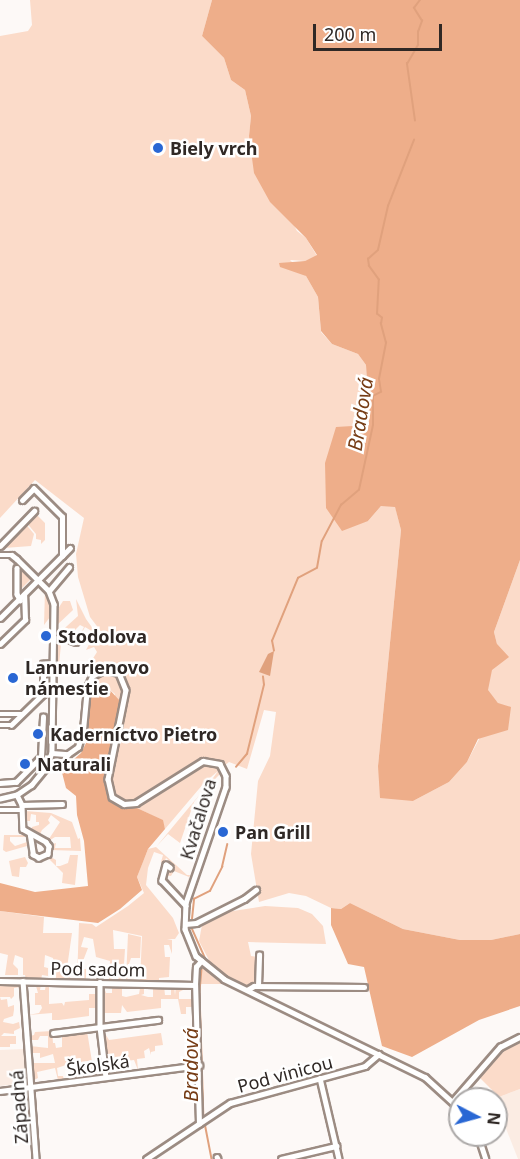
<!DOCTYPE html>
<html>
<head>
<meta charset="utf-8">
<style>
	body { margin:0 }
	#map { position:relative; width:520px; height:1159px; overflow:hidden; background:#fdf9f7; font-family:"Noto Sans",sans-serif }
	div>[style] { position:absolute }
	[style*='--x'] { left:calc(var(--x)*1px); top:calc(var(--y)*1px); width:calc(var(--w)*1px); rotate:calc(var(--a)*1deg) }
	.built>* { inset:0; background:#fbece3 }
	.green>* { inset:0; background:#fbdbc9 }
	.forest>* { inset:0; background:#eeae8a }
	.water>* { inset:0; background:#e0a17d }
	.stream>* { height:1.5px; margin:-0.75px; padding:0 0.75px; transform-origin:0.75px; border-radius:0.75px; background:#e0a17d }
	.roads { filter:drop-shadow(2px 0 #9c8c83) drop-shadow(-2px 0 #9c8c83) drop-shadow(0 2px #9c8c83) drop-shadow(0 -2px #9c8c83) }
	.minor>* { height:4.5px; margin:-2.25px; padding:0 2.25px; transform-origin:2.25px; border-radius:2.25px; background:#fff }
	.dots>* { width:16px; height:16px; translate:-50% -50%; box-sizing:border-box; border:3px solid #fff; border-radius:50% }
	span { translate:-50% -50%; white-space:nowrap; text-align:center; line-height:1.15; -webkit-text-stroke:5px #fff; paint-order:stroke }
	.poi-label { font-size:18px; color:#2f2825; font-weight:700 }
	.left { translate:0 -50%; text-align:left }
	.street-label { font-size:18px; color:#2f2825 }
	.water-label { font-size:20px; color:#763c15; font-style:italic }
	.north { position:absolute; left:448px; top:1087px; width:60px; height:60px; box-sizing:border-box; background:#fff; border:2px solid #aca9a8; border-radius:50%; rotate:96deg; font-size:16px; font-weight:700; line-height:24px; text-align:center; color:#2f2825 }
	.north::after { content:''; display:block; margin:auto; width:21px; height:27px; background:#2967d4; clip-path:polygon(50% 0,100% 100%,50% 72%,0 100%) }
	.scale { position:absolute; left:313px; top:24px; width:129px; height:27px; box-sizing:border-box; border:3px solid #2f2825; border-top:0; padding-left:8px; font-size:18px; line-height:21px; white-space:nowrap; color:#2f2825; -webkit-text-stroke:4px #fff; paint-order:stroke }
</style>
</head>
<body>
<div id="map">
	<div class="built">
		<div style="clip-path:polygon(23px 1049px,26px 1051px,28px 1080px,25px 1083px,0 1086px,0 1050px)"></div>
		<div style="clip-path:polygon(520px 1089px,520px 1159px,518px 1159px,505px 1126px,499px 1097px)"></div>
	</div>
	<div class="green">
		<div style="clip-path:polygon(30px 0,212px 0,202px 36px,224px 58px,231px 80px,245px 90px,251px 116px,249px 136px,297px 231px,306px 238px,317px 256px,305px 261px,290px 260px,306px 276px,318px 297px,321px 332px,332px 344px,358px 354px,366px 365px,368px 521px,381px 506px,395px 506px,401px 530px,378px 766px,413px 801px,449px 782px,467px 762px,498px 703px,487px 690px,497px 644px,494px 632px,520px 560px,520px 934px,491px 940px,460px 940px,403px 929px,350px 903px,341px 909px,331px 908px,306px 896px,289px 893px,259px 902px,251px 854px,258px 781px,270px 756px,276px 712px,264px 710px,247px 769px,229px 762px,219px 770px,221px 773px,208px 786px,210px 788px,206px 793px,202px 794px,206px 788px,218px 771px,204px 783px,165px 829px,162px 820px,137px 808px,118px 806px,108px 798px,105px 786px,115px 694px,109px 689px,99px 686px,90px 692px,92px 660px,97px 652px,94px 647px,86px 650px,95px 633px,85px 627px,77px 641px,84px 627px,80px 625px,61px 644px,59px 665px,56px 667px,56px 636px,78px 616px,76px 599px,86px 619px,96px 633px,104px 641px,106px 638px,90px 617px,78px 577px,76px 554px,84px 518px,35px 480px,0 518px,0 36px,28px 31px,32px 25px)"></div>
		<div style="clip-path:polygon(35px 513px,45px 523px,45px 540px,41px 544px,41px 540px,36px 539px,36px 534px,26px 522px)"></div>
		<div style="clip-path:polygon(24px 522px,34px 534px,31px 546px,4px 548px,3px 545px)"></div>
		<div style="clip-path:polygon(15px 561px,32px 578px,19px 591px,20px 569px,15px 562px,9px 562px)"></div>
		<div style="clip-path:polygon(45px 590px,51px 606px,50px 617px,44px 625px)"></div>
		<div style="clip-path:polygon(63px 601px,70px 601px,73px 610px,56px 626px,56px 612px)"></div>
		<div style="clip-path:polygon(201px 793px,194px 802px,180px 843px,168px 834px,156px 847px,187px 875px,190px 875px,184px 895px,189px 877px,174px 871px,171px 876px,164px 875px,165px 871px,169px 872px,174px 865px,166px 858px,164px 863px,161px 862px,163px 855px,154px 852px,148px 868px,146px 885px,173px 918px,179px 933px,175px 939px,167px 939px,172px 940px,172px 954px,169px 945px,164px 945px,165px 957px,170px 957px,169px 977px,159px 978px,159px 982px,140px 982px,142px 936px,113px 930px,114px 949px,125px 949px,123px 980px,118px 980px,121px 965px,115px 960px,112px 962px,112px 980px,109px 980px,110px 961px,96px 957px,93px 939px,84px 937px,81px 947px,88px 948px,83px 961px,82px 969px,86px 969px,86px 980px,77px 980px,79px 923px,92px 924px,96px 927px,128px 906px,144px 893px,137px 877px,148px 849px,156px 847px)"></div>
		<div style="clip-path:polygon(25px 811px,51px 813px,72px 822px,78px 839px,80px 838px,81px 851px,51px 850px,50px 845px,56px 843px,55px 848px,71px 848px,70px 837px,55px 837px,47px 842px,60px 822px,51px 815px,48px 820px,50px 823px,42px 830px,39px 836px,31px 830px,32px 827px,39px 825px,39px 822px,36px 822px,36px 815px,31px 814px,30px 821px,26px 821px,24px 825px)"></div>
		<div style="clip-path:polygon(4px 835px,25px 835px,27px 837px,10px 837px,10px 841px,15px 846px,27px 842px,27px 846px,6px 852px,3px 850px)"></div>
		<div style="clip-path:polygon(70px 855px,78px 855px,75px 885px,62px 883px,63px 873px,47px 857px,49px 856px,56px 860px,56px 866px,60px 866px,68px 863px)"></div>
		<div style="clip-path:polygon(25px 857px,28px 863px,26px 867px,20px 867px,19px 877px,12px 876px,9px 861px)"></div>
		<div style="clip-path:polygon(265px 906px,298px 908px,312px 914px,323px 926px,326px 944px,248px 942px,251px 956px,257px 957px,257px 984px,247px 986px,219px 972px,211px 964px,199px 941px,202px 925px,203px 921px,220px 913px)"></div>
		<div style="clip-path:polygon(0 911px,44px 917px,43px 933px,72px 933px,67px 968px,71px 968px,70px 979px,56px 979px,53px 958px,45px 955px,44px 967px,48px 968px,48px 976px,42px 975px,41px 980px,26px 980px,25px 975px,23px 975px,23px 958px,15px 955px,13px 964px,18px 969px,18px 975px,5px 975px,8px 955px,0 953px)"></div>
		<div style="clip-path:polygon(128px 934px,141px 937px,140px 958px,131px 958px,129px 964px,131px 969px,134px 969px,134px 979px,126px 979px)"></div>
		<div style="clip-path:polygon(201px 968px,204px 968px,228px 984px,199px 984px)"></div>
		<div style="clip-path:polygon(1px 983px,22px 985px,23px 994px,20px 994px,20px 987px,14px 988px,14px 996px,11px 999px,10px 997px,0 997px,1px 1000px,7px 999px,8px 1007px,14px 1005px,14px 1010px,13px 1016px,4px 1019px,3px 1022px,13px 1024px,19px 1022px,20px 1028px,14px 1031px,14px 1034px,4px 1033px,1px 1036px,16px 1036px,16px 1044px,10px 1044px,10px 1047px,0 1047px,0 985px)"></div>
		<div style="clip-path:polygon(28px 983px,41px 984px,40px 990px,45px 990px,46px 984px,49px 984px,49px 1004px,62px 1003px,64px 1006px,65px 1002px,89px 1000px,89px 994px,97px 994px,97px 1008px,89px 1008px,89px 1016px,59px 1020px,52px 1020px,52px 1013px,28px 1015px,39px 1013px,42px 1008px,41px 1005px,35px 1005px,35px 993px,38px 993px,36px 986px,28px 987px,27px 993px)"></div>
		<div style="clip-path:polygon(103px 984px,109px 985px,109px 987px,104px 987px,106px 993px,112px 993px,112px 985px,122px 985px,122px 996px,126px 997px,139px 994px,140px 988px,134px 988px,134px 985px,151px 985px,151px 988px,144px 988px,144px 994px,141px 995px,148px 997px,153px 997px,153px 985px,164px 986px,165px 995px,171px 995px,171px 986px,174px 986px,175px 995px,176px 986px,191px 986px,179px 992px,179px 999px,193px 999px,193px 1007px,186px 1007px,186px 1014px,181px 1014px,178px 999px,161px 999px,161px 1008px,127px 1012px,122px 1005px,121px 1013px,104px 1013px,103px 1021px)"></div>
		<div style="clip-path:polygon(52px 1031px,53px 1043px,55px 1043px,56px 1048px,62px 1047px,62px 1035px,87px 1031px,94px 1074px,101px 1075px,73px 1078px,72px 1072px,74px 1076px,80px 1075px,77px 1060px,70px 1073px,68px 1073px,66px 1065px,57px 1068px,58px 1076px,63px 1076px,64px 1080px,58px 1080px,55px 1068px,37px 1072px,38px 1078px,32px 1081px,31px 1063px,55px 1063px,53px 1054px,40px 1058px,40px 1053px,32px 1053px,31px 1060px,30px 1046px,48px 1048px,48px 1036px,40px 1036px,38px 1040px,30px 1040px,30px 1036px,34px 1035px,35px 1032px)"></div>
		<div style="clip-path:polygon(104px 1032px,109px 1040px,161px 1033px,163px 1045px,155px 1046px,155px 1051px,151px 1052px,151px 1055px,149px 1048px,144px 1051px,145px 1058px,137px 1059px,138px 1070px,134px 1060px,126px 1061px,121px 1062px,122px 1072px,109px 1073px)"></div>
		<div style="clip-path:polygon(520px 1043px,520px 1089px,499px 1097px,479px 1077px,508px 1047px)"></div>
		<div style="clip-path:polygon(469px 1087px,480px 1090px,485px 1099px,460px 1099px,460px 1105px,460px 1097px)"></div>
	</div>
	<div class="forest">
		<div style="clip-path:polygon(212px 0,520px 0,520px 560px,494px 632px,497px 644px,509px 657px,492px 670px,488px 690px,498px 703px,511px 707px,508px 730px,478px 739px,467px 762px,449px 782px,413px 801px,380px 798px,378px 766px,401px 530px,395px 507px,381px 506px,368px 521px,342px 531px,326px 508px,325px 463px,336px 427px,369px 425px,366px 365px,358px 354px,332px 344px,321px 331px,318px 297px,306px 276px,280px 267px,279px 263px,305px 261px,317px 255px,306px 238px,270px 202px,254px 173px,249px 136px,251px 116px,245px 90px,231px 80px,224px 58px,202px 36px)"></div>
		<div style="clip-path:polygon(99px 686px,109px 689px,120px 701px,105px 786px,108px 798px,118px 806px,137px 808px,163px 820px,165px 829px,148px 849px,143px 862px,137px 877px,142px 890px,120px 909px,98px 923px,0 911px,0 883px,35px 892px,88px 886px,84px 841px,77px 815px,76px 796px,66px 788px,59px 761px,73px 760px,81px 753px,87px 741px,90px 692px)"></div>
		<div style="clip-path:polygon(350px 903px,403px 929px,460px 940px,491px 940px,520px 934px,520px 1006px,479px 1020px,412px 1057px,382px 1046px,364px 967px,348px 964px,331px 925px,331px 908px,341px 909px)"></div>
	</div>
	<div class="water">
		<div style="clip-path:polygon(274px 651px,270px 676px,259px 672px,268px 654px)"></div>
	</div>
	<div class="stream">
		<div style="--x:415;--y:121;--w:58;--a:-98"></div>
		<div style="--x:407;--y:64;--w:22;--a:-60"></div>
		<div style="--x:418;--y:45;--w:13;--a:-90"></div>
		<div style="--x:418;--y:32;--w:12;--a:-70"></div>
		<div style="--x:422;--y:21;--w:15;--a:-122"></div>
		<div style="--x:414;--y:8;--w:10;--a:-53"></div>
		<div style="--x:274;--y:651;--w:10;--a:-101"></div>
		<div style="--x:272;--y:641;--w:68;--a:-67.6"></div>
		<div style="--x:298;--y:578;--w:21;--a:-28"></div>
		<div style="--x:317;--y:568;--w:27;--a:-80"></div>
		<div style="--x:322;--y:541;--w:41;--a:-62.2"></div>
		<div style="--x:341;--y:505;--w:23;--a:-40"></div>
		<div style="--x:359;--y:490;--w:66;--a:-77.8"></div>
		<div style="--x:373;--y:425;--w:29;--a:-90"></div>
		<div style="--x:373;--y:396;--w:9;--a:-27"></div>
		<div style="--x:381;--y:392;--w:13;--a:-99"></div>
		<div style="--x:379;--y:379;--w:37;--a:-79"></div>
		<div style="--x:386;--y:343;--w:20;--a:-105"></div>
		<div style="--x:381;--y:324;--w:6;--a:-81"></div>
		<div style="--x:382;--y:318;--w:6;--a:-141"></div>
		<div style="--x:377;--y:314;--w:34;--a:-87"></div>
		<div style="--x:379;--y:280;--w:17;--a:-126"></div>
		<div style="--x:369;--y:266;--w:7;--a:-98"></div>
		<div style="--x:368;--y:259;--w:13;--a:-42"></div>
		<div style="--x:378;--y:250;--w:45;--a:-77.2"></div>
		<div style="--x:388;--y:206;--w:71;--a:-68.5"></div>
		<div style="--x:236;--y:767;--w:17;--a:-50"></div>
		<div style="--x:247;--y:754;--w:71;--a:-76.2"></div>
		<div style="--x:264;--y:685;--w:8;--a:-97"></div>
		<div style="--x:192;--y:919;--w:20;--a:-84"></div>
		<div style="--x:194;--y:899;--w:18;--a:-27"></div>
		<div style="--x:210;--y:891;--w:27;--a:-63"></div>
		<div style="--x:222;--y:867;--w:23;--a:-77"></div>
		<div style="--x:192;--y:928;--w:34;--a:66"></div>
		<div style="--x:202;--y:969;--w:25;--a:95"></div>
		<div style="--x:200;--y:994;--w:124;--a:88.2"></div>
		<div style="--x:205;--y:1123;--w:37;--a:79"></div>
	</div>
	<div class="roads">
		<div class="minor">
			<div style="--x:0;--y:546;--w:49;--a:-45.8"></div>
			<div style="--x:0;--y:555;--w:12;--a:0"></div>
			<div style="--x:12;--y:555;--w:6;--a:39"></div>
			<div style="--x:17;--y:559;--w:45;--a:45"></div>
			<div style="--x:49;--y:591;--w:14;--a:69"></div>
			<div style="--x:54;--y:604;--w:149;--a:90.8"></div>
			<div style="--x:52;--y:753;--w:17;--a:114"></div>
			<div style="--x:45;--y:769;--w:21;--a:129"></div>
			<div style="--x:32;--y:785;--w:18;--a:146"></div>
			<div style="--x:17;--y:795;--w:17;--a:167"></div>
			<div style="--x:62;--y:556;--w:11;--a:-45"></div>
			<div style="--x:17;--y:568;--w:26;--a:90"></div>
			<div style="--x:17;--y:594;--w:7;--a:63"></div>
			<div style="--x:49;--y:591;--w:31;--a:-50"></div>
			<div style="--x:0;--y:618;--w:88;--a:-45"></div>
			<div style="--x:62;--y:556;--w:39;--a:-90"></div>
			<div style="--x:62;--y:517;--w:40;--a:-135"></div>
			<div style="--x:34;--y:489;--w:16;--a:135"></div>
			<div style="--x:71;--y:640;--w:5;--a:22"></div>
			<div style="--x:0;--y:644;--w:35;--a:-44"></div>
			<div style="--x:25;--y:620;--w:25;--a:-92"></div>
			<div style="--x:43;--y:694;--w:30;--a:-90"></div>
			<div style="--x:43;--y:664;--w:10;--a:-6"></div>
			<div style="--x:0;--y:714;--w:22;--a:0"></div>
			<div style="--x:0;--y:725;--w:11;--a:0"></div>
			<div style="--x:11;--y:725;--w:45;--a:-44.1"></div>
			<div style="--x:43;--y:694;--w:11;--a:-27"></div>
			<div style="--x:52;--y:753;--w:16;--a:4"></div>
			<div style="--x:68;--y:754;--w:12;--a:-35"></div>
			<div style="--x:78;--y:747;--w:18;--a:-74"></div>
			<div style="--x:83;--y:730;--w:42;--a:-84.6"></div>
			<div style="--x:87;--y:688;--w:13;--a:-67"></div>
			<div style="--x:92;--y:676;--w:15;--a:-28"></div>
			<div style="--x:105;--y:669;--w:15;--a:16"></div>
			<div style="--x:119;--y:673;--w:18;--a:68"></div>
			<div style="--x:126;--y:690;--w:91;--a:101.4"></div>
			<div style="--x:108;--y:779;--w:18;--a:77"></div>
			<div style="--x:112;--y:797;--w:14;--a:30"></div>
			<div style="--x:124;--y:804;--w:12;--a:-5"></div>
			<div style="--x:136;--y:803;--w:79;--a:-32.1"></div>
			<div style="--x:203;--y:761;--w:17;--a:10"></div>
			<div style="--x:220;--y:764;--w:13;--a:63"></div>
			<div style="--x:226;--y:776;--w:11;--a:90"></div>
			<div style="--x:226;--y:787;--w:123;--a:109"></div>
			<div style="--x:186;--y:903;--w:26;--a:92"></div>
			<div style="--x:185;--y:929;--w:29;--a:68"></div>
			<div style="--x:196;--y:956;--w:36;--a:39"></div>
			<div style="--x:224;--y:979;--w:224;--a:26"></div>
			<div style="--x:425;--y:1077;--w:47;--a:42.4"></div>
			<div style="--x:0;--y:783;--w:16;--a:-4"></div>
			<div style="--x:16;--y:782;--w:35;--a:-45"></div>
			<div style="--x:41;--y:757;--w:40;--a:-87.1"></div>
			<div style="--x:17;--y:795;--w:11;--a:63"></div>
			<div style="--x:22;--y:805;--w:24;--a:88"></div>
			<div style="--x:23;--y:829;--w:26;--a:29"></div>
			<div style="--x:46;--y:842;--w:5;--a:53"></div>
			<div style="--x:49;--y:846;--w:8;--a:97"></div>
			<div style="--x:48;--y:854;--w:10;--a:156"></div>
			<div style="--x:39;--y:858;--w:7;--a:-153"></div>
			<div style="--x:33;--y:855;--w:20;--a:-99"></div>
			<div style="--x:22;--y:805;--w:40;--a:-1.4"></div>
			<div style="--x:0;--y:810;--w:22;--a:0"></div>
			<div style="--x:170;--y:868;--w:5;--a:-143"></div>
			<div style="--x:166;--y:865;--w:16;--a:105"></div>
			<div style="--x:162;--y:880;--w:35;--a:47"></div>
			<div style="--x:185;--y:924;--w:11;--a:-5"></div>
			<div style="--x:196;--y:923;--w:54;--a:-26.6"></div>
			<div style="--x:244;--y:899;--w:15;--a:-37"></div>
			<div style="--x:0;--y:981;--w:195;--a:1.2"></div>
			<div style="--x:23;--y:981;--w:178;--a:85.8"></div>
			<div style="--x:100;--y:982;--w:45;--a:90"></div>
			<div style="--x:100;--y:1027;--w:50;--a:83.2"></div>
			<div style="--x:258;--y:986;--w:31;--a:-88"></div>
			<div style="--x:247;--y:990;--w:8;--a:-30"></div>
			<div style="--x:254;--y:986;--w:110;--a:0.5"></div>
			<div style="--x:53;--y:1033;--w:106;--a:-7.1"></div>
			<div style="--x:320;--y:1078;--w:83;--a:76.8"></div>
			<div style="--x:0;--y:1091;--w:201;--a:-7.4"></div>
			<div style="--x:453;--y:1101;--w:72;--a:-49"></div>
			<div style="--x:500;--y:1047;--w:22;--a:-27"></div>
			<div style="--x:199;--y:1124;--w:139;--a:-91.6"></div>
			<div style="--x:195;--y:985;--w:18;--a:-87"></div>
			<div style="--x:196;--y:967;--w:8;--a:-50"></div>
			<div style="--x:478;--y:1135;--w:25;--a:72"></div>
			<div style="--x:217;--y:1157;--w:2;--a:63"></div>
			<div style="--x:146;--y:1159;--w:101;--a:-33.7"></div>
			<div style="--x:230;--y:1103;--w:140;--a:-15.3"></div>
			<div style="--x:365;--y:1066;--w:18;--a:-41"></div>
			<div style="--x:281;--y:1159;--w:57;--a:-13.3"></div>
		</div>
	</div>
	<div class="dots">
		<div style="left:158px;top:148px;background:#2967d4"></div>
		<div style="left:46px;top:636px;background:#2967d4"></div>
		<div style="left:13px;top:678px;background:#2967d4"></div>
		<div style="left:38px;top:734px;background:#2967d4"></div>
		<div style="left:25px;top:764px;background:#2967d4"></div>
		<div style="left:223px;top:832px;background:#2967d4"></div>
	</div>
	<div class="poi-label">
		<span class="left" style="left:170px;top:148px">Biely vrch</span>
		<span class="left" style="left:58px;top:636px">Stodolova</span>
		<span class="left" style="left:25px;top:678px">Lannurienovo<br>námestie</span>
		<span class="left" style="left:50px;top:734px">Kaderníctvo Pietro</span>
		<span class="left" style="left:37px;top:764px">Naturali</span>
		<span class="left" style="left:235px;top:832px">Pan Grill</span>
	</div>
	<div class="street-label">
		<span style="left:198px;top:819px;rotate:-73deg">Kvačalova</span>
		<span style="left:98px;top:969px;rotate:1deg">Pod sadom</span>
		<span style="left:98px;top:1065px;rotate:-8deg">Školská</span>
		<span style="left:285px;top:1074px;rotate:-15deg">Pod vinicou</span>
		<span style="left:19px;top:1107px;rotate:-94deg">Západná</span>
	</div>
	<div class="water-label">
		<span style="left:360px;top:414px;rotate:-81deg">Bradová</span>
		<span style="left:190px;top:1065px;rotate:-90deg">Bradová</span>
	</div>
	<div class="north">N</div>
	<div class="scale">200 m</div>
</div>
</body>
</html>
